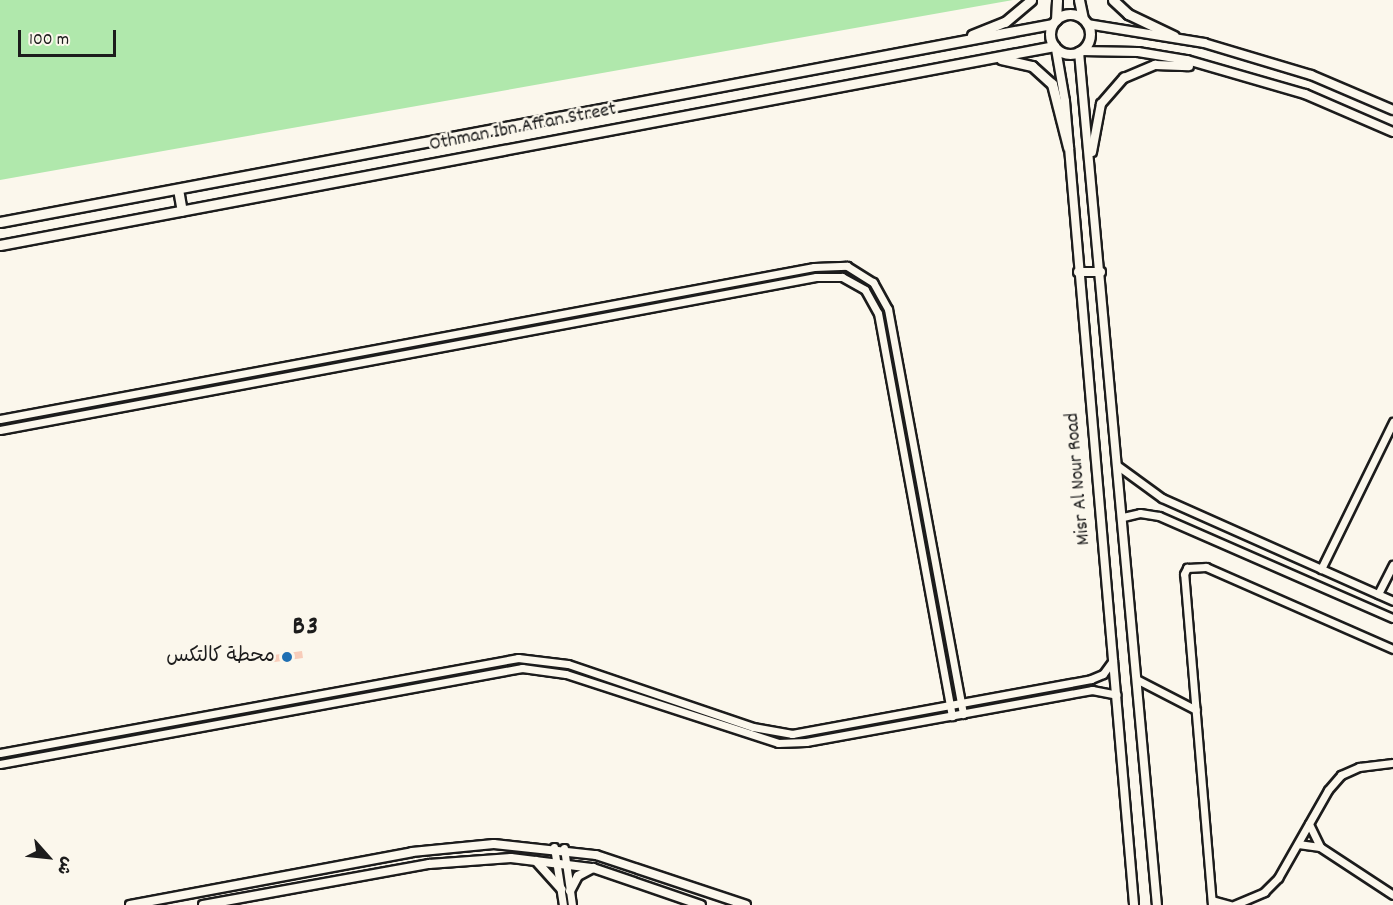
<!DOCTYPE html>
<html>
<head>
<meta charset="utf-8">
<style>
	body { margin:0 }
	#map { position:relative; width:1393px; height:905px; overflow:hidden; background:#fbf7ec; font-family:Dekko,"Playpen Sans Arabic",sans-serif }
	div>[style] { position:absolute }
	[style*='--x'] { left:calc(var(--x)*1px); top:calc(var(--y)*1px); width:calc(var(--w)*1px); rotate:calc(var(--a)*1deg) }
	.green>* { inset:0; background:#b0e8ac }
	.building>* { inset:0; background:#f8ccb9; transform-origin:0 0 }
	.roads { filter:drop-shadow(2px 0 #1c1c1c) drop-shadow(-2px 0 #1c1c1c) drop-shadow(0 2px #1c1c1c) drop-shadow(0 -2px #1c1c1c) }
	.minor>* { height:7px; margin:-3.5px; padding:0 3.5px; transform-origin:3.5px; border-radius:3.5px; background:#fbf7ec }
	.tertiary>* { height:8px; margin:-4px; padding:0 4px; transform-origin:4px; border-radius:4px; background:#fbf7ec }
	.secondary>* { height:9px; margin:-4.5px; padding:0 4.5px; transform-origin:4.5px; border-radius:4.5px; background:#fbf7ec }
	.secondary>.ring { margin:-4.5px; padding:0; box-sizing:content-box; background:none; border:9px solid #fbf7ec; border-radius:50% }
	.dots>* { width:16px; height:16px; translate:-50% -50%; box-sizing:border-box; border:3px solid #fbf7ec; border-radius:50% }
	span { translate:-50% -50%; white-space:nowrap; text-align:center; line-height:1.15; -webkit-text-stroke:5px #fbf7ec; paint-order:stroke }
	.street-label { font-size:20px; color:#1c1c1c }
	.poi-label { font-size:20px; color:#1c1c1c }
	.right { translate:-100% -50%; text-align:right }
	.district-label { font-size:26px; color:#1c1c1c; font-weight:700; letter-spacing:1.5px }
	.north { position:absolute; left:18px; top:827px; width:60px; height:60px; -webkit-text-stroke:4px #fbf7ec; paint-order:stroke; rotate:117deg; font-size:16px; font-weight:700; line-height:24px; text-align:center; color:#1c1c1c }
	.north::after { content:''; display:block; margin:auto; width:21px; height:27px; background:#1c1c1c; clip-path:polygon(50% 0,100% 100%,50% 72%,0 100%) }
	.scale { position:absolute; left:18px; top:30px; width:98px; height:27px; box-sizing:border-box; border:3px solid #1c1c1c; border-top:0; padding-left:8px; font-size:18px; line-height:21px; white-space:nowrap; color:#1c1c1c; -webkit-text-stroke:4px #fbf7ec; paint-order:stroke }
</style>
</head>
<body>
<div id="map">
	<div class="green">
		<div style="clip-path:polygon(0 0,1013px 0,0 180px)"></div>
	</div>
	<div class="building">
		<div style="left:302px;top:651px;width:7px;height:32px;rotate:82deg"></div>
	</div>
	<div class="roads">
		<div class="minor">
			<div style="--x:0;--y:419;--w:828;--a:-10.58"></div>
			<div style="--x:814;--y:267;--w:33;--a:-2"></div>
			<div style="--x:847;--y:266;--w:31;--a:32"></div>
			<div style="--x:873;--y:282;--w:31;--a:61"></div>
			<div style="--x:888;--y:309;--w:412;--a:79.5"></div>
			<div style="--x:0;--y:430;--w:830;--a:-10.62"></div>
			<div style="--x:816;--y:277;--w:26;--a:0"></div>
			<div style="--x:842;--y:277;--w:26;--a:29"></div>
			<div style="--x:865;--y:290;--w:26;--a:61"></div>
			<div style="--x:878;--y:313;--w:410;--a:79.6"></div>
			<div style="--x:1118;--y:466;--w:54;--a:36"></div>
			<div style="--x:1162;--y:498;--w:253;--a:24"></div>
			<div style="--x:1123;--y:517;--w:17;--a:-13"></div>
			<div style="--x:1140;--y:513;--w:19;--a:9"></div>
			<div style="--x:1159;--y:516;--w:255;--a:23.6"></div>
			<div style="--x:1321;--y:569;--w:164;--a:-63.9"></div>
			<div style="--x:1378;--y:594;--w:33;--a:-63"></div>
			<div style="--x:1138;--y:680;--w:65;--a:27.3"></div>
			<div style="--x:0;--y:753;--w:527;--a:-10.39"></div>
			<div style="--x:518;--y:658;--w:50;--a:6.8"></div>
			<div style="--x:568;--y:664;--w:195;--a:18.8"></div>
			<div style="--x:753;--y:727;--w:40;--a:10"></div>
			<div style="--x:792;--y:734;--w:304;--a:-10.4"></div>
			<div style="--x:1091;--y:679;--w:13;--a:-23"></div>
			<div style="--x:1103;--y:674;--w:17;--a:-54"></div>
			<div style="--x:0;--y:764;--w:531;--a:-10.42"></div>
			<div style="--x:522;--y:668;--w:44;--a:7.8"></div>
			<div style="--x:566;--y:674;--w:223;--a:18"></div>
			<div style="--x:778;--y:743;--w:28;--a:-2"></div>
			<div style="--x:806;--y:742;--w:291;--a:-10.3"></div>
			<div style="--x:1092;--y:690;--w:25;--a:11"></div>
			<div style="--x:1309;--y:824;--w:25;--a:64"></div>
			<div style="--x:1298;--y:844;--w:22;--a:8"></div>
			<div style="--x:1320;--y:847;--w:87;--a:33.3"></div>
			<div style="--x:554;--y:847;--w:59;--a:81.2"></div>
			<div style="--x:564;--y:848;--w:58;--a:82"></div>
			<div style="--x:1212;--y:900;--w:19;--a:16"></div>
			<div style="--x:1212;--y:905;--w:332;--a:-94.8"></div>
			<div style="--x:1184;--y:574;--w:7;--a:-63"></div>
			<div style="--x:1187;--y:568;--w:19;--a:-3"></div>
			<div style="--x:1206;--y:567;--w:204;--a:23.7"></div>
			<div style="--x:1234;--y:905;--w:33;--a:-23"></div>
			<div style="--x:1264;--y:892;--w:20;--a:-45"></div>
			<div style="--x:1278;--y:878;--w:101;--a:-60.4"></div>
			<div style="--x:1328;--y:790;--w:20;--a:-49"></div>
			<div style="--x:1341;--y:775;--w:20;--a:-24"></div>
			<div style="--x:1359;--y:767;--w:34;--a:-7"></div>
		</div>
		<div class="tertiary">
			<div style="--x:1087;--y:24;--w:119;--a:9.2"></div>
			<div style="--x:1204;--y:43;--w:112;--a:16.7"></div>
			<div style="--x:1311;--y:75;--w:89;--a:23.1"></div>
			<div style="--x:1056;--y:49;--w:53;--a:80.2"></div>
			<div style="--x:1065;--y:101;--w:807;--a:85.09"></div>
			<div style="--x:1081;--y:51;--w:57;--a:1"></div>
			<div style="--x:1138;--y:52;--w:50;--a:9.3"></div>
			<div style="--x:1187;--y:60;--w:123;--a:16.1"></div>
			<div style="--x:1305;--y:94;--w:96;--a:23.4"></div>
			<div style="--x:1079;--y:52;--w:857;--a:84.78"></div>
			<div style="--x:1092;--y:152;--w:49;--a:-79.4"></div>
			<div style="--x:1101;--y:104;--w:35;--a:-49"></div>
			<div style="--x:1124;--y:78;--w:34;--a:-23"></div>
			<div style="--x:1155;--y:65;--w:34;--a:2"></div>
			<div style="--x:1078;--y:272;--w:23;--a:0"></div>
			<div style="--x:536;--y:861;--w:38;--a:48"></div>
			<div style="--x:570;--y:891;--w:17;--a:-62"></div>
			<div style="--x:578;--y:876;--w:17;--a:-28"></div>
			<div style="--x:130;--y:905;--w:287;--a:-10.6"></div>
			<div style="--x:412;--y:852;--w:82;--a:-5.6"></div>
			<div style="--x:494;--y:844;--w:103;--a:6.2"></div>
			<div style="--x:596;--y:855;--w:158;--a:18.4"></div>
			<div style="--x:203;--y:905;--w:230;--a:-10.3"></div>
			<div style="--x:429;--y:864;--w:82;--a:-4.2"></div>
			<div style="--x:511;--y:858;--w:83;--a:7"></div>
			<div style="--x:593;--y:868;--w:114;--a:18.9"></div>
		</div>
		<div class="secondary">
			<div style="--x:1079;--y:0;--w:19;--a:78"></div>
			<div style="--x:1113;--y:0;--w:21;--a:43"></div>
			<div style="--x:1128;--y:14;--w:51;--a:25.6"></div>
			<div class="ring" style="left:1050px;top:14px;width:31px;height:31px"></div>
			<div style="--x:1056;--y:20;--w:20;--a:-87"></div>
			<div style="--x:972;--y:35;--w:35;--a:-22"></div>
			<div style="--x:1005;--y:22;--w:34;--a:-40"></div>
			<div style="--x:1001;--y:59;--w:32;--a:13"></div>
			<div style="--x:1032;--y:66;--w:27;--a:42"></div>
			<div style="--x:1052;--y:84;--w:65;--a:75.7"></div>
			<div style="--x:178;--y:189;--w:22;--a:80"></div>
			<div style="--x:0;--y:222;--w:1070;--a:-10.66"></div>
			<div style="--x:0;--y:245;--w:1073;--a:-10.69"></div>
		</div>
	</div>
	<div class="dots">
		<div style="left:287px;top:657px;background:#1f6fb2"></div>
	</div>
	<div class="street-label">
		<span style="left:523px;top:128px;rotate:-11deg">Othman Ibn Affan Street</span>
		<span style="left:1079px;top:479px;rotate:-95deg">Misr Al Nour Road</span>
	</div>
	<div class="poi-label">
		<span class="right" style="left:275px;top:657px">محطة كالتكس</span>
	</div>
	<div class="district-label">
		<span style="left:306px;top:628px">B3</span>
	</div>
	<div class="north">ش</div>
	<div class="scale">100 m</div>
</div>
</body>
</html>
